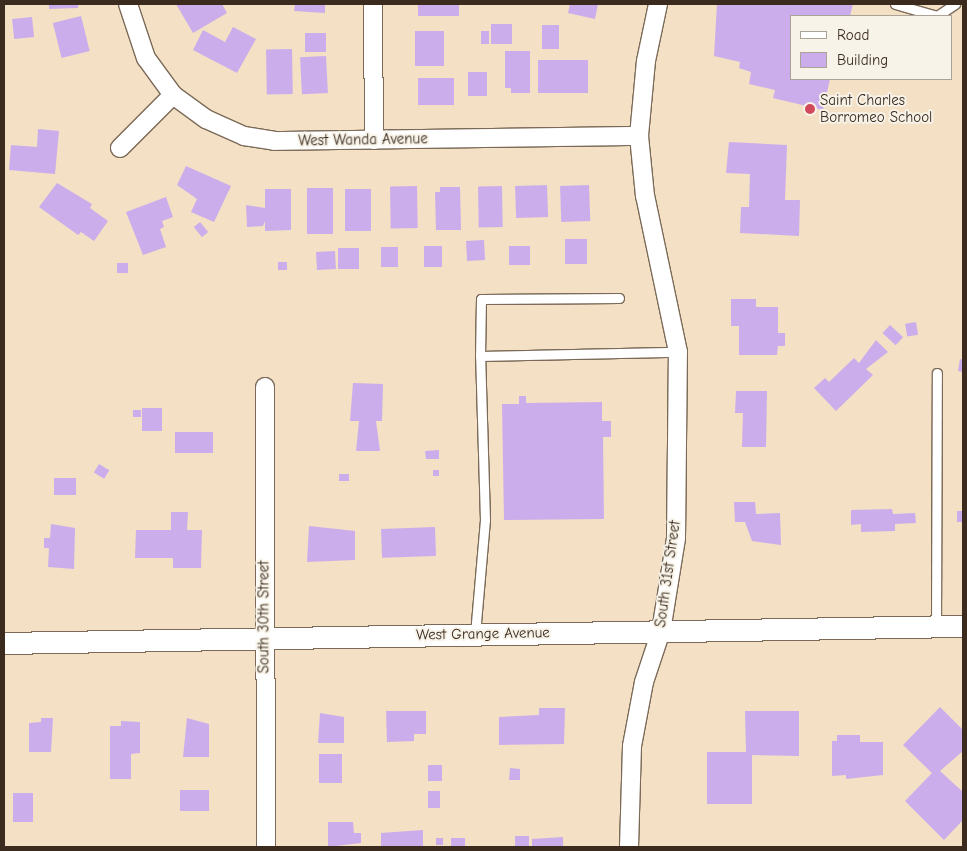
<!DOCTYPE html>
<html>
<head>
<meta charset="utf-8">
<style>
	body { margin:0 }
	#map { position:relative; width:967px; height:851px; overflow:hidden; background:#f3e0c5; font-family:"Comic Neue",sans-serif }
	div>[style] { position:absolute }
	[style*='--x'] { left:calc(var(--x)*1px); top:calc(var(--y)*1px); width:calc(var(--w)*1px); rotate:calc(var(--a)*1deg) }
	.building>* { inset:0; background:#ccadec; transform-origin:0 0 }
	.roads { filter:drop-shadow(1px 0 #7b6a58) drop-shadow(-1px 0 #7b6a58) drop-shadow(0 1px #7b6a58) drop-shadow(0 -1px #7b6a58) }
	.service>* { height:9px; margin:-4.5px; padding:0 4.5px; transform-origin:4.5px; border-radius:4.5px; background:#fff }
	.minor>* { height:18px; margin:-9px; padding:0 9px; transform-origin:9px; border-radius:9px; background:#fff }
	.tertiary>* { height:21px; margin:-10.5px; padding:0 10.5px; transform-origin:10.5px; border-radius:10.5px; background:#fff }
	.dots>* { width:14px; height:14px; translate:-50% -50%; box-sizing:border-box; border:2px solid #f7f3e8; border-radius:50% }
	span { translate:-50% -50%; white-space:nowrap; text-align:center; line-height:1.15; -webkit-text-stroke:4px #f7f3e8; paint-order:stroke }
	.poi-label { font-size:15px; color:#3b2a1e }
	.left { translate:0 -50%; text-align:left }
	.street-label { font-size:15px; color:#3b2a1e }
	.frame { position:absolute; inset:0; border:5px solid #3b2a1e; pointer-events:none }
	.legend { position:absolute; left:790px; top:15px; width:162px; height:65px; box-sizing:border-box; background:#f7f3e8; border:1px solid #aca397; margin:0; padding:6px 9px; list-style:none; font-size:15px; color:#3b2a1e }
	.legend li { display:flex; align-items:center; gap:10px; height:25px }
	.legend b { width:25px; border:1px solid #aca397 }
</style>
</head>
<body>
<div id="map">
	<div class="building">
		<div style="clip-path:polygon(49px 4px,78px 4px,78px 8px,49px 9px)"></div>
		<div style="clip-path:polygon(176px 4px,222px 4px,227px 13px,193px 33px)"></div>
		<div style="clip-path:polygon(295px 4px,325px 4px,325px 13px,294px 11px)"></div>
		<div style="left:418px;top:4px;width:41px;height:12px"></div>
		<div style="clip-path:polygon(570px 4px,598px 4px,595px 19px,568px 13px)"></div>
		<div style="clip-path:polygon(717px 4px,853px 4px,850px 16px,791px 16px,791px 79px,830px 79px,823px 110px,773px 98px,775px 90px,749px 84px,751px 72px,739px 68px,740px 62px,714px 56px)"></div>
		<div style="left:81px;top:16px;width:36px;height:29px;rotate:76deg"></div>
		<div style="left:32px;top:17px;width:20px;height:20px;rotate:84deg"></div>
		<div style="left:491px;top:24px;width:21px;height:20px"></div>
		<div style="left:542px;top:25px;width:17px;height:24px"></div>
		<div style="clip-path:polygon(233px 27px,256px 39px,237px 73px,193px 50px,203px 30px,225px 42px)"></div>
		<div style="left:415px;top:31px;width:29px;height:35px"></div>
		<div style="left:481px;top:31px;width:8px;height:13px"></div>
		<div style="left:326px;top:33px;width:19px;height:21px;rotate:90deg"></div>
		<div style="left:292px;top:49px;width:45px;height:26px;rotate:89deg"></div>
		<div style="clip-path:polygon(505px 51px,530px 51px,530px 93px,511px 93px,511px 88px,505px 88px)"></div>
		<div style="left:326px;top:56px;width:37px;height:26px;rotate:87deg"></div>
		<div style="left:588px;top:60px;width:33px;height:50px;rotate:90deg"></div>
		<div style="left:468px;top:72px;width:19px;height:24px"></div>
		<div style="left:454px;top:78px;width:27px;height:36px;rotate:90deg"></div>
		<div style="clip-path:polygon(38px 129px,59px 131px,55px 174px,9px 170px,11px 145px,37px 147px)"></div>
		<div style="clip-path:polygon(729px 142px,787px 145px,785px 200px,800px 200px,799px 236px,740px 233px,741px 207px,749px 207px,750px 174px,726px 173px)"></div>
		<div style="clip-path:polygon(186px 166px,231px 186px,214px 222px,191px 212px,197px 199px,177px 185px)"></div>
		<div style="clip-path:polygon(57px 183px,92px 204px,90px 208px,108px 221px,94px 241px,81px 232px,78px 235px,39px 207px)"></div>
		<div style="left:547px;top:185px;width:32px;height:32px;rotate:88deg"></div>
		<div style="left:589px;top:185px;width:36px;height:29px;rotate:88deg"></div>
		<div style="left:417px;top:186px;width:42px;height:27px;rotate:89deg"></div>
		<div style="left:502px;top:186px;width:41px;height:24px;rotate:89deg"></div>
		<div style="clip-path:polygon(440px 187px,460px 187px,461px 230px,436px 230px,435px 192px,440px 192px)"></div>
		<div style="left:307px;top:188px;width:26px;height:46px"></div>
		<div style="clip-path:polygon(265px 189px,291px 189px,291px 230px,265px 231px,265px 221px,263px 226px,247px 227px,246px 205px,265px 208px)"></div>
		<div style="left:345px;top:189px;width:26px;height:42px"></div>
		<div style="clip-path:polygon(166px 197px,173px 217px,162px 221px,164px 227px,160px 229px,166px 247px,143px 255px,126px 212px)"></div>
		<div style="left:200px;top:222px;width:13px;height:8px;rotate:51deg"></div>
		<div style="left:587px;top:239px;width:25px;height:22px;rotate:90deg"></div>
		<div style="left:484px;top:240px;width:20px;height:18px;rotate:87deg"></div>
		<div style="left:424px;top:246px;width:18px;height:21px"></div>
		<div style="left:530px;top:246px;width:19px;height:21px;rotate:90deg"></div>
		<div style="left:398px;top:247px;width:20px;height:17px;rotate:90deg"></div>
		<div style="left:338px;top:248px;width:21px;height:21px"></div>
		<div style="left:335px;top:251px;width:18px;height:19px;rotate:87deg"></div>
		<div style="left:278px;top:262px;width:9px;height:8px"></div>
		<div style="left:117px;top:263px;width:11px;height:10px"></div>
		<div style="clip-path:polygon(731px 299px,756px 299px,756px 307px,778px 307px,778px 333px,785px 333px,785px 346px,778px 346px,777px 355px,739px 355px,739px 326px,731px 326px)"></div>
		<div style="left:916px;top:322px;width:13px;height:11px;rotate:81deg"></div>
		<div style="left:890px;top:325px;width:18px;height:11px;rotate:43deg"></div>
		<div style="clip-path:polygon(876px 340px,888px 352px,866px 369px,873px 375px,836px 411px,814px 388px,825px 378px,829px 382px,854px 358px,859px 363px)"></div>
		<div style="clip-path:polygon(960px 359px,963px 360px,963px 372px,958px 371px)"></div>
		<div style="clip-path:polygon(353px 383px,383px 384px,382px 421px,376px 421px,380px 451px,356px 451px,359px 421px,350px 421px)"></div>
		<div style="clip-path:polygon(736px 391px,767px 391px,766px 447px,742px 447px,743px 413px,735px 413px)"></div>
		<div style="clip-path:polygon(519px 396px,526px 396px,526px 403px,602px 402px,602px 421px,611px 421px,611px 437px,603px 437px,604px 519px,504px 520px,502px 404px,519px 404px)"></div>
		<div style="left:142px;top:408px;width:20px;height:23px"></div>
		<div style="left:133px;top:410px;width:8px;height:7px"></div>
		<div style="left:175px;top:432px;width:38px;height:21px"></div>
		<div style="clip-path:polygon(439px 450px,439px 459px,426px 459px,425px 451px)"></div>
		<div style="left:99px;top:464px;width:12px;height:10px;rotate:31deg"></div>
		<div style="left:433px;top:470px;width:6px;height:6px"></div>
		<div style="left:339px;top:474px;width:10px;height:7px"></div>
		<div style="left:54px;top:478px;width:22px;height:17px"></div>
		<div style="clip-path:polygon(734px 502px,755px 502px,756px 514px,780px 513px,781px 545px,752px 541px,745px 522px,735px 522px)"></div>
		<div style="clip-path:polygon(892px 509px,893px 514px,915px 513px,916px 523px,895px 524px,895px 531px,861px 532px,861px 524px,851px 525px,851px 510px)"></div>
		<div style="left:957px;top:511px;width:6px;height:11px"></div>
		<div style="clip-path:polygon(171px 512px,188px 512px,187px 530px,202px 530px,201px 568px,173px 568px,173px 558px,135px 558px,136px 530px,171px 530px)"></div>
		<div style="clip-path:polygon(51px 524px,75px 528px,74px 569px,48px 567px,49px 548px,44px 548px,44px 538px,50px 538px)"></div>
		<div style="clip-path:polygon(309px 526px,355px 531px,355px 560px,307px 562px)"></div>
		<div style="left:435px;top:527px;width:29px;height:54px;rotate:88deg"></div>
		<div style="clip-path:polygon(940px 707px,963px 730px,963px 751px,940px 771px,963px 792px,963px 820px,944px 840px,905px 801px,932px 773px,903px 745px)"></div>
		<div style="clip-path:polygon(539px 708px,565px 708px,564px 744px,499px 745px,499px 717px,539px 715px)"></div>
		<div style="clip-path:polygon(386px 711px,426px 711px,426px 734px,414px 734px,414px 741px,387px 742px)"></div>
		<div style="clip-path:polygon(745px 711px,799px 711px,799px 756px,752px 755px,752px 804px,707px 804px,707px 752px,746px 752px)"></div>
		<div style="clip-path:polygon(320px 713px,344px 717px,344px 743px,318px 743px)"></div>
		<div style="clip-path:polygon(41px 718px,53px 718px,51px 752px,29px 752px,29px 723px,41px 722px)"></div>
		<div style="clip-path:polygon(187px 718px,209px 724px,209px 757px,183px 757px)"></div>
		<div style="clip-path:polygon(121px 721px,140px 722px,140px 753px,131px 754px,131px 779px,110px 779px,110px 726px,121px 726px)"></div>
		<div style="clip-path:polygon(837px 735px,860px 735px,860px 742px,883px 742px,883px 775px,846px 779px,846px 775px,832px 776px,832px 741px,837px 741px)"></div>
		<div style="left:319px;top:754px;width:23px;height:29px"></div>
		<div style="left:428px;top:765px;width:14px;height:16px"></div>
		<div style="clip-path:polygon(510px 768px,520px 769px,520px 780px,509px 780px)"></div>
		<div style="left:209px;top:790px;width:21px;height:29px;rotate:90deg"></div>
		<div style="left:428px;top:791px;width:12px;height:17px"></div>
		<div style="left:13px;top:793px;width:20px;height:29px"></div>
		<div style="clip-path:polygon(328px 822px,353px 822px,354px 833px,361px 833px,361px 843px,328px 847px)"></div>
		<div style="clip-path:polygon(423px 830px,423px 847px,381px 847px,381px 833px)"></div>
		<div style="left:515px;top:836px;width:14px;height:11px"></div>
		<div style="clip-path:polygon(563px 837px,563px 847px,532px 847px,532px 839px)"></div>
		<div style="left:436px;top:838px;width:7px;height:7px"></div>
		<div style="left:451px;top:838px;width:14px;height:9px"></div>
	</div>
	<div class="roads">
		<div class="service">
			<div style="--x:895;--y:4;--w:44;--a:15.9"></div>
			<div style="--x:937;--y:16;--w:22;--a:-34"></div>
			<div style="--x:619;--y:298;--w:138;--a:179.6"></div>
			<div style="--x:481;--y:299;--w:57;--a:91"></div>
			<div style="--x:480;--y:356;--w:198;--a:-1.2"></div>
			<div style="--x:936;--y:626;--w:253;--a:-89.8"></div>
			<div style="--x:475;--y:634;--w:114;--a:-85"></div>
			<div style="--x:485;--y:520;--w:164;--a:-91.7"></div>
		</div>
		<div class="minor">
			<div style="--x:128;--y:4;--w:57;--a:71.6"></div>
			<div style="--x:146;--y:58;--w:46;--a:53.9"></div>
			<div style="--x:373;--y:4;--w:136;--a:89.6"></div>
			<div style="--x:120;--y:148;--w:75;--a:-45"></div>
			<div style="--x:173;--y:95;--w:41;--a:36"></div>
			<div style="--x:206;--y:119;--w:42;--a:24.1"></div>
			<div style="--x:244;--y:136;--w:30;--a:9"></div>
			<div style="--x:274;--y:141;--w:365;--a:-0.8"></div>
			<div style="--x:265;--y:387;--w:460;--a:89.9"></div>
			<div style="--x:629;--y:847;--w:101;--a:-88.3"></div>
			<div style="--x:632;--y:746;--w:65;--a:-79.4"></div>
			<div style="--x:644;--y:682;--w:54;--a:-71.6"></div>
			<div style="--x:661;--y:631;--w:94;--a:-80.8"></div>
			<div style="--x:676;--y:538;--w:186;--a:-89.4"></div>
			<div style="--x:678;--y:352;--w:159;--a:-101.9"></div>
			<div style="--x:645;--y:196;--w:60;--a:-95.7"></div>
			<div style="--x:639;--y:136;--w:75;--a:-84.7"></div>
			<div style="--x:646;--y:61;--w:58;--a:-78.1"></div>
		</div>
		<div class="tertiary">
			<div style="--x:4;--y:643;--w:959;--a:-1.02"></div>
		</div>
	</div>
	<div class="dots">
		<div style="left:810px;top:109px;background:#d1495b"></div>
	</div>
	<div class="poi-label">
		<span class="left" style="left:820px;top:109px">Saint Charles<br>Borromeo School</span>
	</div>
	<div class="street-label">
		<span style="left:363px;top:140px;rotate:-1deg">West Wanda Avenue</span>
		<span style="left:668px;top:574px;rotate:-82deg">South 31st Street</span>
		<span style="left:264px;top:617px;rotate:-90deg">South 30th Street</span>
		<span style="left:483px;top:634px;rotate:-1deg">West Grange Avenue</span>
	</div>
	<div class="frame"></div>
	<ul class="legend">
	<li><b style="height:6px;background:#fff"></b>Road</li>
	<li><b style="height:14px;background:#ccadec"></b>Building</li>
	</ul>
</div>
</body>
</html>
